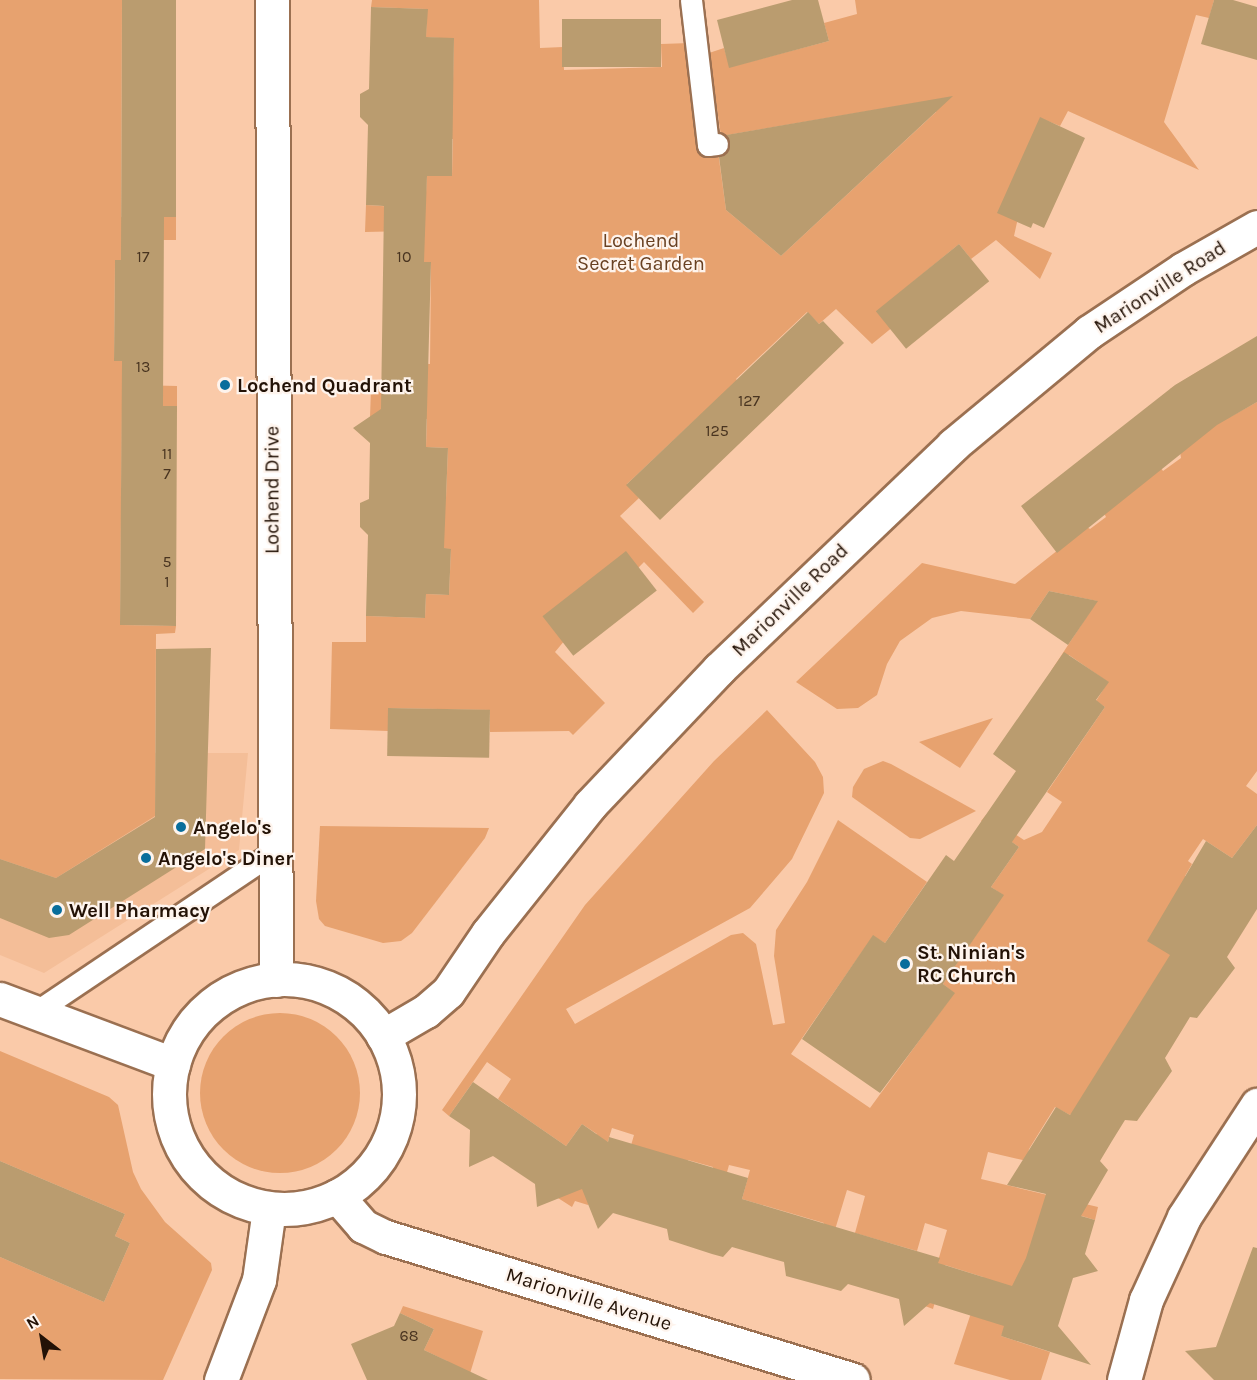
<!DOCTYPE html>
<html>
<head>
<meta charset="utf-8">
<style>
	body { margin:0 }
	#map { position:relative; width:1257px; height:1380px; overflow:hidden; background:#facaa9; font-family:Karla,sans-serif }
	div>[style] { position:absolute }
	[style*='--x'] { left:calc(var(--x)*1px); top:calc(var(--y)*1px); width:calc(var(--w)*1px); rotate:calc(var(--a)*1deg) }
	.built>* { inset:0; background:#f4be98 }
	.green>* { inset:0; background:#e7a26f }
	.round { border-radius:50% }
	.building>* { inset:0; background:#ba9c6f; transform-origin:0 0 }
	.roads { filter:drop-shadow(2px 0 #9b7051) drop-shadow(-2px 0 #9b7051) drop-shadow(0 2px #9b7051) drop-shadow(0 -2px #9b7051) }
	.service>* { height:21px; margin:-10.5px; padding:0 10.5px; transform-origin:10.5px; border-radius:10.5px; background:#fff }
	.minor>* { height:33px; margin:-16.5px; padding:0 16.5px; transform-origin:16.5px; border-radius:16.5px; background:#fff }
	.tertiary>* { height:33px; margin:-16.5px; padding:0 16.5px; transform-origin:16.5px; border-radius:16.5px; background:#fff }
	.tertiary>.ring { margin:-16.5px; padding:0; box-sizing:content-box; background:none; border:33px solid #fff; border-radius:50% }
	.dots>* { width:16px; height:16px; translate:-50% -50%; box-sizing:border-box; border:3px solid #fef4ed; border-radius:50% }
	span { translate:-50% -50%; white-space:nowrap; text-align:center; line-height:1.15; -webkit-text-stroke:4.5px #fef4ed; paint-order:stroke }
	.number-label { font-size:16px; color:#493420 }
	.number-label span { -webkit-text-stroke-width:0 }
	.park-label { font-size:20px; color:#694122 }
	.street-label { font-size:20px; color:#231206 }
	.poi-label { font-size:20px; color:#231206; font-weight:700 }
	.left { translate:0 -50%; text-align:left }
	.north { position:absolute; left:12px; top:1308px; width:60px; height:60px; -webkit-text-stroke:4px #fef4ed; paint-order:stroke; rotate:329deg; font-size:16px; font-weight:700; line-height:24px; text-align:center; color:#231206 }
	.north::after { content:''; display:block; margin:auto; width:21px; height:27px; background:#231206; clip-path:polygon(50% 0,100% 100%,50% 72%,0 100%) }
</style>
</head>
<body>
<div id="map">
	<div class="built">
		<div style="clip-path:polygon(77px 736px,155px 753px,248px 753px,239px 850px,44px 973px,0 955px,0 826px)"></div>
	</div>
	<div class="green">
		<div style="clip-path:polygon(0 0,122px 0,121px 217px,176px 217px,176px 240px,138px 240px,137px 260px,115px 260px,114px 361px,137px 361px,137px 385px,177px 386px,177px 406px,122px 407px,120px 625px,176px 626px,175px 633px,156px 634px,155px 816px,56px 878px,0 859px)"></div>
		<div style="clip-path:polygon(372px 0,539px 0,540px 48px,563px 47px,564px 70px,662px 67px,661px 44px,690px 43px,716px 137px,726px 210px,781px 256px,936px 112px,928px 101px,721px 136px,709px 53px,724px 48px,730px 67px,829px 41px,824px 23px,857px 14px,855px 0,1214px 0,1209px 18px,1196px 15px,1164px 122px,1199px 170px,1068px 111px,1060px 126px,1040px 118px,1014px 236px,1052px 253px,1040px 279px,996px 240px,971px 259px,959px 244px,880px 309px,894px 326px,872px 344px,836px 309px,819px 324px,807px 312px,736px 379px,747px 392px,698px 417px,627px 484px,639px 498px,620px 516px,704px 602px,693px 613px,644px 562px,637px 569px,623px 555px,550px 625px,565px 640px,555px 652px,605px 703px,573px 735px,569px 731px,490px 732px,490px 710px,388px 708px,388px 731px,330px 729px,332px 642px,366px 642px,366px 616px,425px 618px,426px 594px,449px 595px,451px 549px,427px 548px,446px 498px,448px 448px,426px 447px,427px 419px,370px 417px,371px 389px,409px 389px,409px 363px,430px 364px,431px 263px,409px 262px,409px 231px,365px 232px,366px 205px,425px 209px,427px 176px,452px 176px,453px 139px,428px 138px,453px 80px,454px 39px,426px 37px,427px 9px,371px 7px)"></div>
		<div style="clip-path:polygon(1202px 369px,1230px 417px,1257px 402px,1257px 771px,1246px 786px,1257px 794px,1257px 825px,1232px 858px,1203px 839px,1188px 861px,1192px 864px,1185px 876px,1210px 892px,1212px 981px,1070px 1115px,1055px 1107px,1029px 1149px,1027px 1161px,988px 1152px,981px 1179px,1098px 1207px,1095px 1220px,1062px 1210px,1001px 1336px,1050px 1352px,1041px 1380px,1010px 1380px,954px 1364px,983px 1277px,945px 1265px,933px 1309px,925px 1306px,947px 1230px,925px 1223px,917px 1251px,855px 1233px,865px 1196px,847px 1190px,821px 1276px,810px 1270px,824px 1223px,742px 1199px,750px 1170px,729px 1165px,708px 1240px,713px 1167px,688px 1160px,682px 1180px,626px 1163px,634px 1135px,612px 1128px,588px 1205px,575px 1201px,572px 1207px,558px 1198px,597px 1134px,582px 1124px,566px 1146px,498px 1099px,511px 1079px,487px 1062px,449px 1116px,442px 1110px,585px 905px,714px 761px,767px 710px,815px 762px,823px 777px,824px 793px,792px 859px,750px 908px,566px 1009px,575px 1024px,731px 935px,743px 933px,756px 944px,773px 1025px,785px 1023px,774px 956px,776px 930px,807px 882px,838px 820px,927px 882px,885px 943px,873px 936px,791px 1054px,870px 1108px,954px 993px,943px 984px,1003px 895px,991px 887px,1019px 847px,981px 821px,986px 815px,1024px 840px,1042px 832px,1062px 802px,1047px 792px,1105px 707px,1096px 701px,1108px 682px,1069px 655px,1055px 674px,1051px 671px,1097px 601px,1049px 591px,1030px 619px,961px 611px,932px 618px,900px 641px,887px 664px,877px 695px,858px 708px,837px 709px,796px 682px,922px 563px,1015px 584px,1087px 527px,1090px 529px,1106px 517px,1104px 513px,1161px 468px,1163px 471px,1181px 458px,1170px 389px)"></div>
		<div style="clip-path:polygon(993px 718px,960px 768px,919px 742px)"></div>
		<div style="clip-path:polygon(883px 761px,891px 764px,976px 811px,920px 839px,910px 838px,852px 797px,853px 787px,864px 769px)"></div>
		<div style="clip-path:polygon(320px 826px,489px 828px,485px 838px,412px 933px,401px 941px,383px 943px,325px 926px,319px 919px,316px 901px)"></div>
		<div class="round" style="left:200px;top:1013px;width:160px;height:160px"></div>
		<div style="clip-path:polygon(0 1051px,109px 1097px,118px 1105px,133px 1172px,141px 1189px,165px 1222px,211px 1263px,212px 1270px,163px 1380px,0 1379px,0 1257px,104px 1302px,130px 1243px,115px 1236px,125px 1214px,0 1161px)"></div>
		<div style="clip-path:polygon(403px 1306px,483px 1331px,468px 1380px,437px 1380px,447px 1361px,424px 1350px,434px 1329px,400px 1313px)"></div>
	</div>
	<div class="building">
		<div style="clip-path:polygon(122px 0,176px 0,176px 217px,164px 217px,163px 406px,177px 406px,176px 626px,120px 625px,122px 361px,114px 361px,115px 260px,121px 260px)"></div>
		<div style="clip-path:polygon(792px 0,818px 0,829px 41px,729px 68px,717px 20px)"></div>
		<div style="clip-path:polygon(1214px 0,1233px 0,1257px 7px,1257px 60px,1201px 44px)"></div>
		<div style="clip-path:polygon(371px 7px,428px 9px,426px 37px,454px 38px,452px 176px,427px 176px,424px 262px,431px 262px,426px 447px,448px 448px,444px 548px,451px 549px,449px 595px,426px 594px,425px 618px,366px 616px,368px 535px,360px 527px,360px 503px,369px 499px,370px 443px,353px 428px,381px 409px,384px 206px,366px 205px,368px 125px,360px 117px,360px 94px,369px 89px)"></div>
		<div style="left:661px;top:19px;width:48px;height:99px;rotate:90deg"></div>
		<div style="clip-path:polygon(953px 96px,781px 256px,726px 210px,719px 157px,729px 149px,726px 135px)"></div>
		<div style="clip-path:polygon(1040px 117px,1085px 138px,1044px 228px,1033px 223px,1031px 228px,997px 213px)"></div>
		<div style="left:959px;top:244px;width:48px;height:107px;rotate:51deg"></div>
		<div style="clip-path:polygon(808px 312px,819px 324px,823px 321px,844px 343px,660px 520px,626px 485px)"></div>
		<div style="clip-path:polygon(1257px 336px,1257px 402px,1217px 425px,1057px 553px,1021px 506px,1175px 385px)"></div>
		<div style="left:626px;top:551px;width:50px;height:106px;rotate:52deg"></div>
		<div style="clip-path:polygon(1049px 591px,1098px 601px,1068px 645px,1030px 619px)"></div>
		<div style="clip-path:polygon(211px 648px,205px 849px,69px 935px,49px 938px,0 918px,0 859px,56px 878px,155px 817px,156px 649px)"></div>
		<div style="clip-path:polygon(1064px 652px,1109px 682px,1096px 700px,1105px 707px,1012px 842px,1019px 847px,991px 887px,1004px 895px,943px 984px,955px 993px,880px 1093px,802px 1039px,873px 935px,885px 943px,946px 855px,954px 861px,1016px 771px,993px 754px)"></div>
		<div style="left:388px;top:708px;width:102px;height:48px;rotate:1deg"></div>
		<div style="clip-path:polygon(1257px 825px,1257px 909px,1227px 957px,1235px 968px,1197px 1018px,1190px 1017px,1165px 1058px,1172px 1071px,1137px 1121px,1125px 1120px,1112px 1141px,1100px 1161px,1108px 1170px,1081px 1216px,1095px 1220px,1085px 1254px,1098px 1271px,1073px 1278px,1058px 1326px,1091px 1365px,1001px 1336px,1004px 1326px,930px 1303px,904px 1326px,899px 1299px,848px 1284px,841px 1291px,786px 1276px,784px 1262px,732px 1247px,723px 1257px,712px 1254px,669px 1240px,667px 1229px,613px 1213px,598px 1229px,582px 1189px,537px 1207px,535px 1184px,493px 1156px,469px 1167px,470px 1130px,449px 1116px,473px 1082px,566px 1146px,582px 1124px,608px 1142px,609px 1137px,748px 1178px,742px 1199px,940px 1258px,938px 1263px,1012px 1286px,1026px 1258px,1046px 1194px,1007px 1185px,1056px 1107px,1070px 1115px,1170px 955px,1147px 941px,1206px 841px,1232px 858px)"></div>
		<div style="clip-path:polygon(0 1161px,125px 1214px,115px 1236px,130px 1243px,104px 1302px,0 1257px)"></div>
		<div style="clip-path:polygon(1253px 1247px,1257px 1248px,1257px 1380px,1214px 1380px,1185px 1351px,1216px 1347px)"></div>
		<div style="clip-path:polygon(400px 1313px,434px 1329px,424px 1350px,488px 1380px,367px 1380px,351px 1344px,394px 1326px)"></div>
	</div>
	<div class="roads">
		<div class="service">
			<div style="--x:691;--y:0;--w:146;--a:83.3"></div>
			<div style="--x:708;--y:145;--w:9;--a:-6"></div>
			<div style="--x:34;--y:1013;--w:293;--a:-33.9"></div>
		</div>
		<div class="minor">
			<div style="--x:272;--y:0;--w:980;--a:89.77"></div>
			<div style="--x:1124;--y:1380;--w:83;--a:-74.6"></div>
			<div style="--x:1146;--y:1300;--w:91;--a:-65.4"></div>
			<div style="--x:1184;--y:1217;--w:134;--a:-56.9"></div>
		</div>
		<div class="tertiary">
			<div class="ring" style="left:169px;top:979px;width:197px;height:197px"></div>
			<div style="--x:0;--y:999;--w:185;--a:20.6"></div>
			<div style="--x:383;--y:1036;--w:50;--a:-30.2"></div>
			<div style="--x:426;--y:1011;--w:29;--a:-41"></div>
			<div style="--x:448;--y:992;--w:71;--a:-55.9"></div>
			<div style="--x:488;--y:933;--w:164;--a:-51.4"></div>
			<div style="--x:590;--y:805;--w:187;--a:-46.5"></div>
			<div style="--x:719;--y:669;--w:324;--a:-43.7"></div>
			<div style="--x:953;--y:445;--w:177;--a:-39.7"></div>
			<div style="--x:1089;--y:332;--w:113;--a:-33.8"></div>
			<div style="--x:1183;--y:269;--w:85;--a:-29.6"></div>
			<div style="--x:337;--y:1196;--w:40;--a:49"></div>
			<div style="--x:363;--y:1226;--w:25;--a:26"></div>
			<div style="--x:386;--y:1237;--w:488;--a:17"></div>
			<div style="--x:221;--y:1380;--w:107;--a:-69.2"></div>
			<div style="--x:259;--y:1280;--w:72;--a:-82"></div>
		</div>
	</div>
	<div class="dots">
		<div style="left:225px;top:385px;background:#096e9c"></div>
		<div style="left:181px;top:827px;background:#096e9c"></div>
		<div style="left:146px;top:858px;background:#096e9c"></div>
		<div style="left:57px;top:910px;background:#096e9c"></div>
		<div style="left:905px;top:964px;background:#096e9c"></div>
	</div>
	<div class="number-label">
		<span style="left:143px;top:257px">17</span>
		<span style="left:404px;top:257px">10</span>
		<span style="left:143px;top:367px">13</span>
		<span style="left:749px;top:401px">127</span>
		<span style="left:717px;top:431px">125</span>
		<span style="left:167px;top:454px">11</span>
		<span style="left:167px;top:474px">7</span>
		<span style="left:167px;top:562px">5</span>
		<span style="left:167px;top:582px">1</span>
		<span style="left:409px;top:1336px">68</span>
	</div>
	<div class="park-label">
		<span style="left:641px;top:252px">Lochend<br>Secret Garden</span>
	</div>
	<div class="street-label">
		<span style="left:1160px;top:287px;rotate:-33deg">Marionville Road</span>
		<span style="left:272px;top:490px;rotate:-90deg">Lochend Drive</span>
		<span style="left:790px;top:600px;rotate:-44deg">Marionville Road</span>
		<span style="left:589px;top:1299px;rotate:17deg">Marionville Avenue</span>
	</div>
	<div class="poi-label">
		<span class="left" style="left:237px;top:385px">Lochend Quadrant</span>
		<span class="left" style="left:193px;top:827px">Angelo's</span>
		<span class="left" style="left:158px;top:858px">Angelo's Diner</span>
		<span class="left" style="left:69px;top:910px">Well Pharmacy</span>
		<span class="left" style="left:917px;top:964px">St. Ninian's<br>RC Church</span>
	</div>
	<div class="north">N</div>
</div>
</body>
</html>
